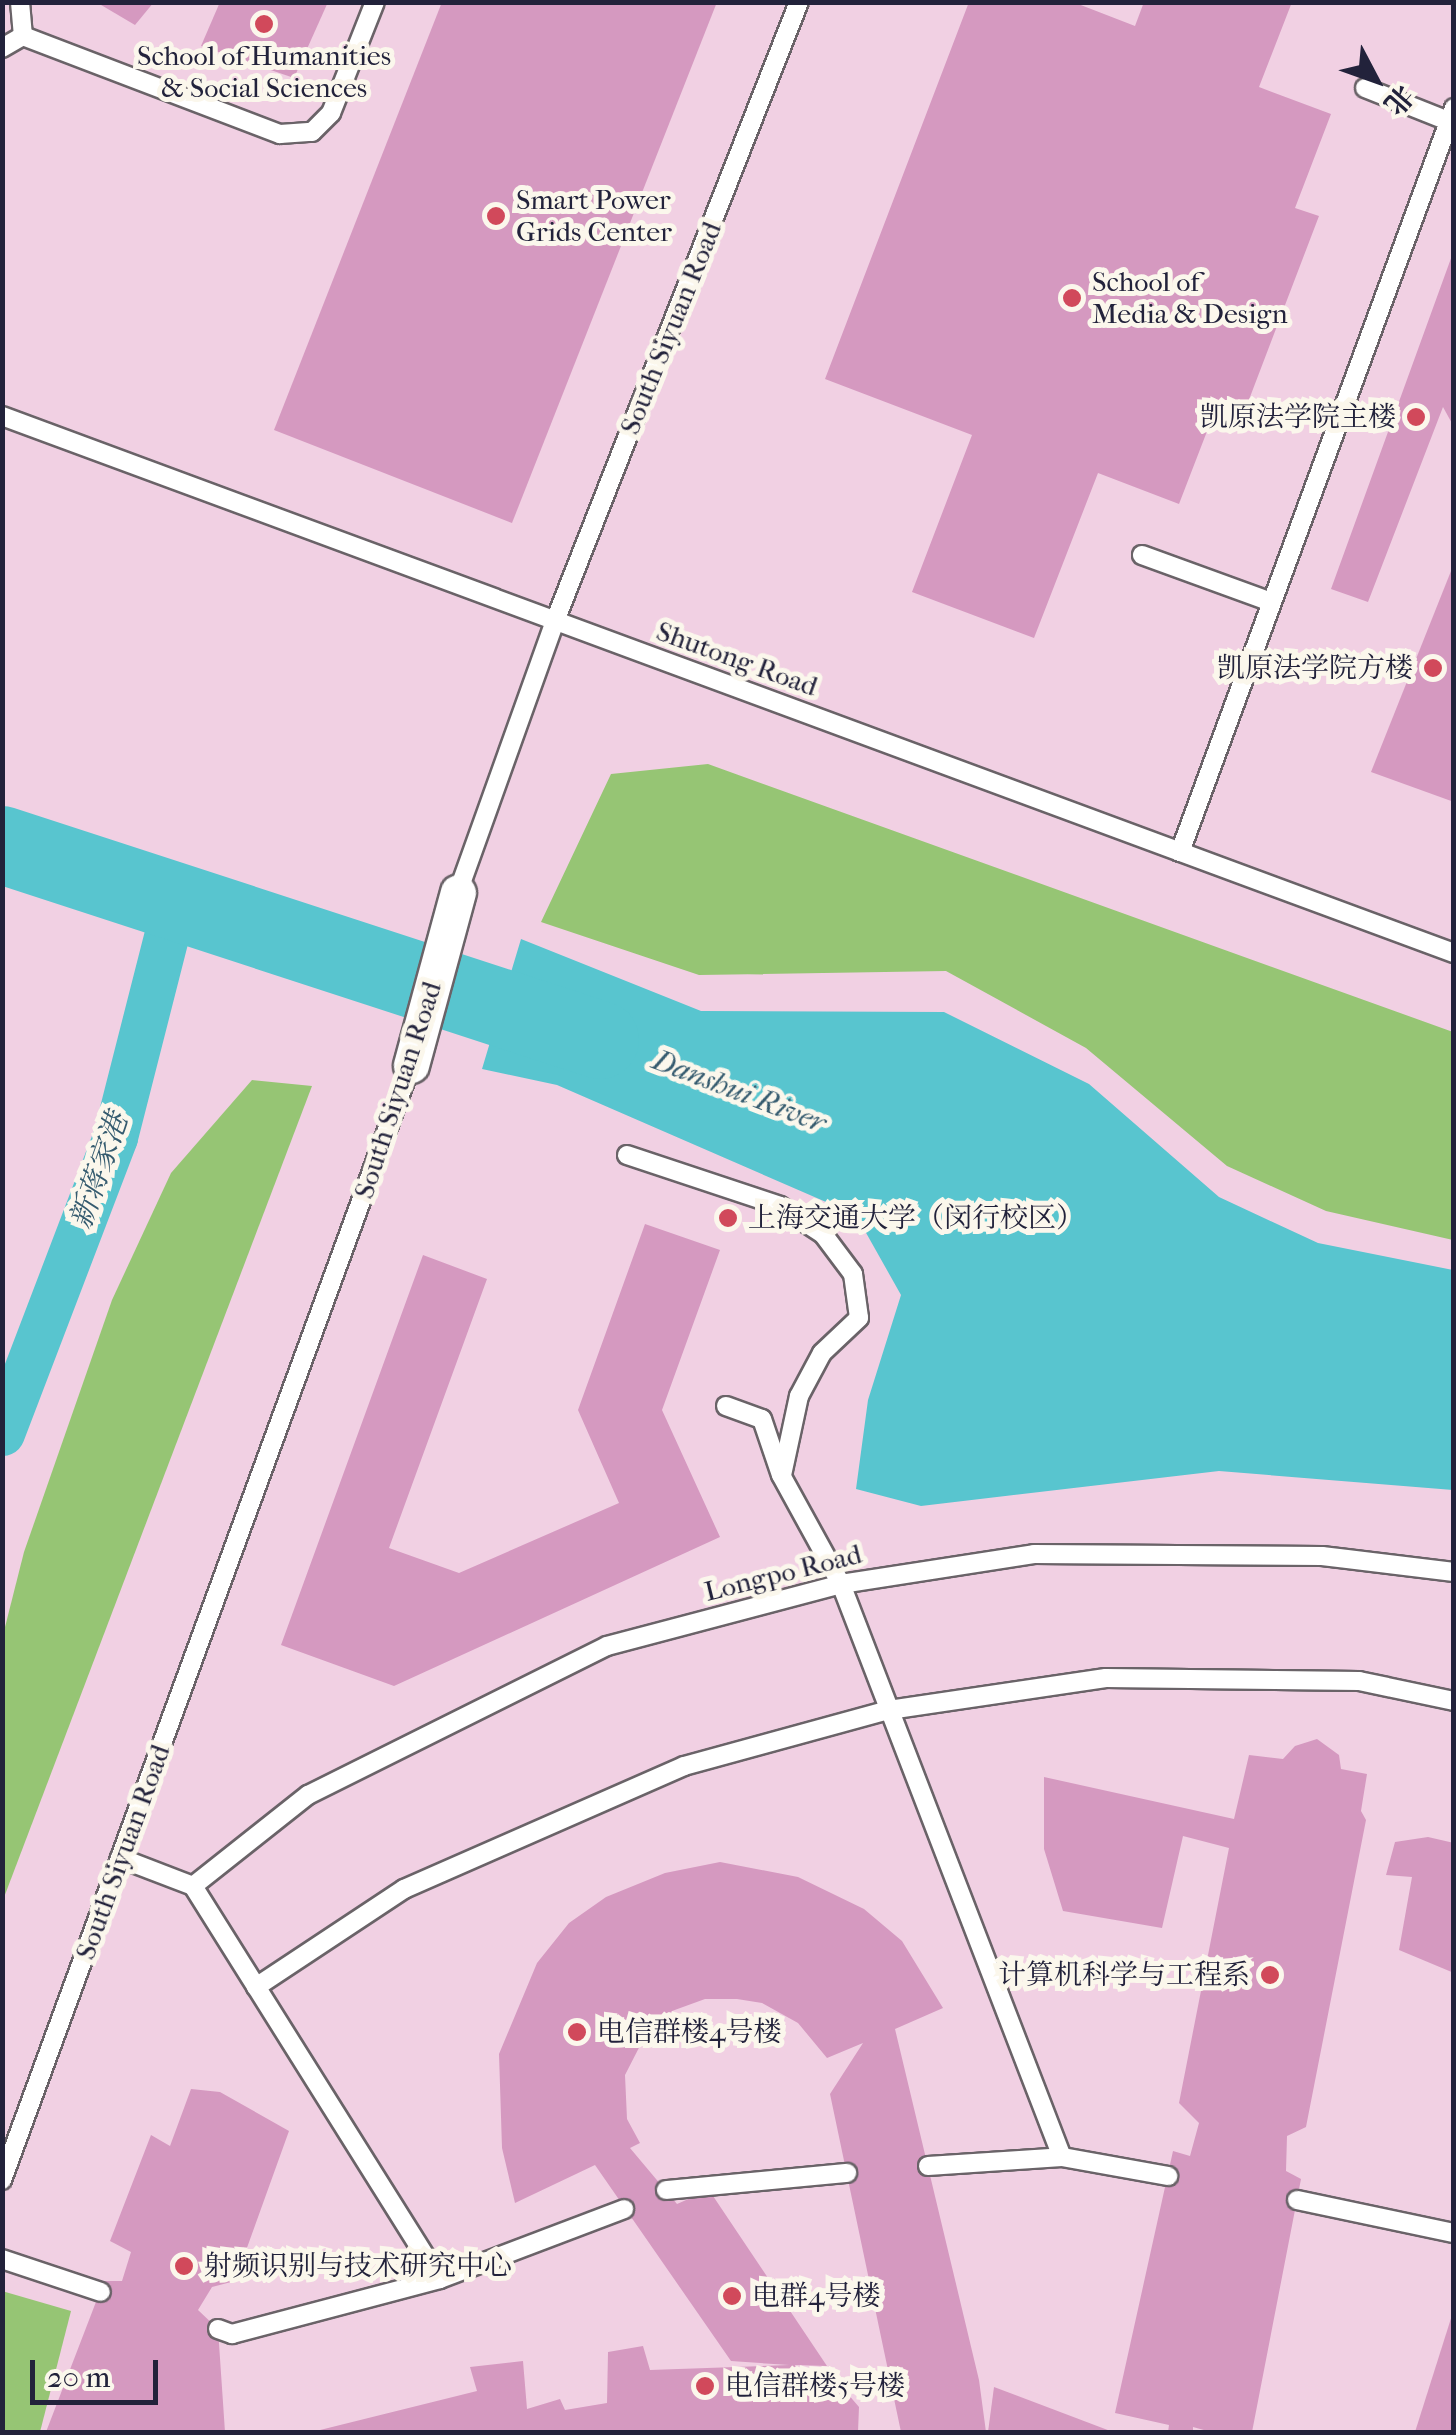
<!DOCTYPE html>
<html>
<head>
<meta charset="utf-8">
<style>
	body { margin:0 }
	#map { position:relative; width:1456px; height:2435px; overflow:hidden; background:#f1dcbb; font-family:"IM FELL French Canon","Noto Serif SC",serif }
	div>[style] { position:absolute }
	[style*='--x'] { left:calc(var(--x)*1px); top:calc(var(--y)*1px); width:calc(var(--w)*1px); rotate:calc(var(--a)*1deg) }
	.built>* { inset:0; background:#f1d0e3; transform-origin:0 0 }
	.green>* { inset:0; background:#96c574 }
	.water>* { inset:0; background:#58c5cf }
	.canal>* { height:45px; margin:-22.5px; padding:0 22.5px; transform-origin:22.5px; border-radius:22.5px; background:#58c5cf }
	.river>* { height:78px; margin:-39px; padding:0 39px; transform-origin:39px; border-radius:39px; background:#58c5cf }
	.building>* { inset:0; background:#d599c0 }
	.roads { filter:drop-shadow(2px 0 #6a6368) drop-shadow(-2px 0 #6a6368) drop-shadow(0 2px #6a6368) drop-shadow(0 -2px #6a6368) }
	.service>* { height:18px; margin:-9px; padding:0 9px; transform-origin:9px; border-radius:9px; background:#fff }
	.minor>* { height:35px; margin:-17.5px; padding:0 17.5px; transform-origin:17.5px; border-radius:17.5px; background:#fff }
	.dots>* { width:28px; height:28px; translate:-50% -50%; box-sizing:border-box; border:5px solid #fbf7ec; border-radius:50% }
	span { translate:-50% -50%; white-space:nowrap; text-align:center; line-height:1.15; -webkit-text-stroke:10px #fbf7ec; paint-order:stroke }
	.poi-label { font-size:28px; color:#22223b }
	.left { translate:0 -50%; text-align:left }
	.right { translate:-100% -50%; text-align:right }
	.street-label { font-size:28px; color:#22223b }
	.water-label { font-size:30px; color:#355b6f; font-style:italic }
	.frame { position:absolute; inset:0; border:5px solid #22223b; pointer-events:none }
	.north { position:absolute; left:1326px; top:30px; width:100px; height:100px; -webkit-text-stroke:8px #fbf7ec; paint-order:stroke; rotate:131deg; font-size:28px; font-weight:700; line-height:40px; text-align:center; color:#22223b }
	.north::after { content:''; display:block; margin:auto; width:35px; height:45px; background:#22223b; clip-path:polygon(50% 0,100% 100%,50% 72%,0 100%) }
	.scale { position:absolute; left:30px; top:2360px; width:128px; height:45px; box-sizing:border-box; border:5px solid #22223b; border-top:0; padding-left:12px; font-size:30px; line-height:35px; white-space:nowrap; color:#22223b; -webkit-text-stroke:8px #fbf7ec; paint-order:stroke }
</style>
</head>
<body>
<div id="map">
	<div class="built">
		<div style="left:3px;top:3px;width:1450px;height:2429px"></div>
	</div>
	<div class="green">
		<div style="clip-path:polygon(708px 764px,1453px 1032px,1453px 1240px,1326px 1211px,1227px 1166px,1086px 1048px,946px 971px,699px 975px,541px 922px,611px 774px)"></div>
		<div style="clip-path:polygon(252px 1080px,312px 1086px,3px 1900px,3px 1635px,24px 1552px,112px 1300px,171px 1173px)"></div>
		<div style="clip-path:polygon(2px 2291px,71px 2311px,40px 2432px,3px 2432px)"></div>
	</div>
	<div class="water">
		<div style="clip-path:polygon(521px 939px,701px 1011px,944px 1012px,1089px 1084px,1219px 1197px,1318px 1243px,1453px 1270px,1453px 1490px,1219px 1471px,921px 1506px,856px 1489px,868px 1400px,901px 1295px,856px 1215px,557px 1085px,482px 1069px)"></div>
	</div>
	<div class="canal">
		<div style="--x:2;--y:1433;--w:317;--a:-69.1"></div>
		<div style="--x:115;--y:1137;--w:244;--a:-75.7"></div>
	</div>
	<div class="river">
		<div style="--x:2;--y:845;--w:629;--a:18.06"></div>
	</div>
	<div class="building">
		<div style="clip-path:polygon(96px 2px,154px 2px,135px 25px)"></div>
		<div style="clip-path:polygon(220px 2px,328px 2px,294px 78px,201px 46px)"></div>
		<div style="clip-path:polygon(442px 2px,717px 2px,512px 523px,274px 430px)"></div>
		<div style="clip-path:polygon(969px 2px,1073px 2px,1135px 26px,1144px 2px,1292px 2px,1259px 87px,1331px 114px,1295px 208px,1319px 216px,1242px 418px,1216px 408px,1179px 504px,1098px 473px,1034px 638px,912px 592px,972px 435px,825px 379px)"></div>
		<div style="clip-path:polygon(1454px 250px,1454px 427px,1443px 407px,1368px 602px,1331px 589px)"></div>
		<div style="clip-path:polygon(1453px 566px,1454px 566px,1454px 802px,1371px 772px)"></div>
		<div style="clip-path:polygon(645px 1224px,720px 1250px,662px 1410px,720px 1537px,394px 1686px,281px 1645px,423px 1255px,487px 1279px,389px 1548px,459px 1573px,619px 1503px,578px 1410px)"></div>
		<div style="clip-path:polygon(1317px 1739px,1339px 1755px,1341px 1769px,1367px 1774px,1361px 1811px,1366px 1820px,1306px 2127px,1287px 2136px,1286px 2171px,1301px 2179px,1252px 2432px,1211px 2432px,1193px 2427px,1193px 2432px,1168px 2432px,1169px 2425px,1115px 2413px,1173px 2151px,1190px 2156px,1199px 2123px,1179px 2103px,1229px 1848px,1183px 1836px,1162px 1928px,1063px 1911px,1044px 1849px,1044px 1777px,1234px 1819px,1249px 1755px,1283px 1759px,1295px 1746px)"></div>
		<div style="clip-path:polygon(1428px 1837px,1454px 1843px,1454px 1973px,1399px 1950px,1412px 1877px,1386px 1875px,1395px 1842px)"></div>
		<div style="clip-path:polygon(720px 1862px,798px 1877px,864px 1909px,902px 1941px,943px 2008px,895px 2029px,979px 2380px,986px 2432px,901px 2432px,830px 2094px,863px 2043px,827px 2058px,798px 2023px,762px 2003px,737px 1999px,705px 1999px,672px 2011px,645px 2036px,625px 2075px,627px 2119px,640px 2143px,630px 2148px,677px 2204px,709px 2190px,827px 2366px,795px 2365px,805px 2395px,814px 2382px,847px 2393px,859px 2407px,858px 2432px,312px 2432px,477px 2391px,470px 2367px,523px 2361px,527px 2409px,560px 2399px,565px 2410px,607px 2403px,608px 2352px,643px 2346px,650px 2370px,789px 2365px,731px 2361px,595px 2165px,515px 2203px,502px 2148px,499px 2054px,537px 1963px,569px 1923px,606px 1897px,665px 1873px)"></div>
		<div style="clip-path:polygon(191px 2089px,220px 2092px,289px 2131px,235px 2281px,212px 2287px,198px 2310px,218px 2329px,225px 2432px,46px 2432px,104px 2281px,122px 2281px,131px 2252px,110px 2241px,151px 2135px,170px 2146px)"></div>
		<div style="clip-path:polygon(1453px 2312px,1454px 2432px,1415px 2432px)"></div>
		<div style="clip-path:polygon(994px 2387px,1113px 2432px,988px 2432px)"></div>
	</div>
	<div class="roads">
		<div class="service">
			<div style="--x:20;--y:2;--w:34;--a:85"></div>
			<div style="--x:2;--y:48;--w:24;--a:-30"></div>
			<div style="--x:23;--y:36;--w:275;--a:20.9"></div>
			<div style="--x:280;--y:134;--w:32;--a:-4"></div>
			<div style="--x:312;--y:132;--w:27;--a:-45"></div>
			<div style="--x:331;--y:113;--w:119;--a:-68.4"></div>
			<div style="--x:1365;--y:88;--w:89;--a:21.7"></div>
			<div style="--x:2;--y:416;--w:1548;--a:20.3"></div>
			<div style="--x:1142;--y:555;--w:137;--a:20"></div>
			<div style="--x:1180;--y:852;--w:793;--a:-69.78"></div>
			<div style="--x:458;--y:892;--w:288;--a:-70.3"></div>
			<div style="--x:555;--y:621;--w:665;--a:-68.49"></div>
			<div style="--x:627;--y:1155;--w:161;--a:18.4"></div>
			<div style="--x:780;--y:1206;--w:51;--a:33.1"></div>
			<div style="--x:823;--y:1234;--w:50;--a:53.1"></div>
			<div style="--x:853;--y:1274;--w:44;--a:82.2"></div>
			<div style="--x:859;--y:1318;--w:51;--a:136.6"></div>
			<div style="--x:822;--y:1353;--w:49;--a:118.1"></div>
			<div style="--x:799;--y:1396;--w:81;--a:102.1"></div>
			<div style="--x:726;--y:1406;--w:38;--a:20"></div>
			<div style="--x:762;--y:1419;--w:59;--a:71.3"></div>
			<div style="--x:781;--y:1475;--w:124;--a:61.2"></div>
			<div style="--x:841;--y:1584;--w:614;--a:68.91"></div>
			<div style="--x:120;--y:1858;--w:78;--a:21"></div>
			<div style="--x:193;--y:1886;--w:464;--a:57.9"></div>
			<div style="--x:193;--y:1886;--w:147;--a:-38.4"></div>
			<div style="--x:308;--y:1795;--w:334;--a:-26.5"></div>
			<div style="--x:607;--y:1646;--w:242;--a:-14.8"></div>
			<div style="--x:841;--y:1584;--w:195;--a:-8.8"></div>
			<div style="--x:1034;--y:1554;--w:288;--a:0.4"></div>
			<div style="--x:1322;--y:1556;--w:133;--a:6.9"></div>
			<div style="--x:256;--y:1987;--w:178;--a:-33.5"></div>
			<div style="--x:404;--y:1889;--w:306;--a:-23.7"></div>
			<div style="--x:684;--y:1766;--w:213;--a:-15.3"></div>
			<div style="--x:889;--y:1710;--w:219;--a:-8.4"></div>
			<div style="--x:1106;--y:1678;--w:253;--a:0.7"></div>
			<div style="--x:1359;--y:1681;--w:97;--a:11.9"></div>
			<div style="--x:928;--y:2166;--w:134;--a:-3.8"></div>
			<div style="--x:1062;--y:2157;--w:108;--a:10.2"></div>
			<div style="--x:2;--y:2180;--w:1188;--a:-69.86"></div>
			<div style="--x:666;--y:2190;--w:182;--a:-5.4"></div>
			<div style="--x:1297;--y:2200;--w:160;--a:11.9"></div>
			<div style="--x:2;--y:2259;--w:104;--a:18.4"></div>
			<div style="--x:218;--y:2329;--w:15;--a:20"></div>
			<div style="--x:232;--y:2334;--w:215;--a:-14.8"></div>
			<div style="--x:440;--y:2279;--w:197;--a:-20.8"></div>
		</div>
		<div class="minor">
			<div style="--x:411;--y:1065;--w:179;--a:-74.8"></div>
		</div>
	</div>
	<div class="dots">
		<div style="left:264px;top:24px;background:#d1495b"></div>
		<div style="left:496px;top:216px;background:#d1495b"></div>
		<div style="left:1072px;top:298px;background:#d1495b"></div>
		<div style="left:1416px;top:417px;background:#d1495b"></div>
		<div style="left:1433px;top:668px;background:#d1495b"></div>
		<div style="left:728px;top:1218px;background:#d1495b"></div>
		<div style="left:1270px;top:1975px;background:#d1495b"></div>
		<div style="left:577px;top:2032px;background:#d1495b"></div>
		<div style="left:184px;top:2266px;background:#d1495b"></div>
		<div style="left:732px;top:2296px;background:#d1495b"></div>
		<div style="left:705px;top:2386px;background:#d1495b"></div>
	</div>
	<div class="poi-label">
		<span style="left:264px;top:72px">School of Humanities<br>&amp; Social Sciences</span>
		<span class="left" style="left:516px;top:216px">Smart Power<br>Grids Center</span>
		<span class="left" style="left:1092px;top:298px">School of<br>Media &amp; Design</span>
		<span class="right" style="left:1396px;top:417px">凯原法学院主楼</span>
		<span class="right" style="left:1413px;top:668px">凯原法学院方楼</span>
		<span class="left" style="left:748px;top:1218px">上海交通大学（闵行校区）</span>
		<span class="right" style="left:1250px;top:1975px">计算机科学与工程系</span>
		<span class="left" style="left:597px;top:2032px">电信群楼4号楼</span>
		<span class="left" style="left:204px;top:2266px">射频识别与技术研究中心</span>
		<span class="left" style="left:752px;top:2296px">电群4号楼</span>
		<span class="left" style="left:725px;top:2386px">电信群楼5号楼</span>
	</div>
	<div class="street-label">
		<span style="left:671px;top:328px;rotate:-68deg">South Siyuan Road</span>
		<span style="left:737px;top:659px;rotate:20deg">Shutong Road</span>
		<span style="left:398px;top:1090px;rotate:-72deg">South Siyuan Road</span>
		<span style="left:783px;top:1573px;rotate:-14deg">Longpo Road</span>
		<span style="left:123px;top:1852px;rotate:-70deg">South Siyuan Road</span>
	</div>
	<div class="water-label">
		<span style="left:739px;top:1092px;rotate:21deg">Danshui River</span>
		<span style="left:100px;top:1171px;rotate:-71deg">新蒋家港</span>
	</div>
	<div class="frame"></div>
	<div class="north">北</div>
	<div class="scale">20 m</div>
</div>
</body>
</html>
